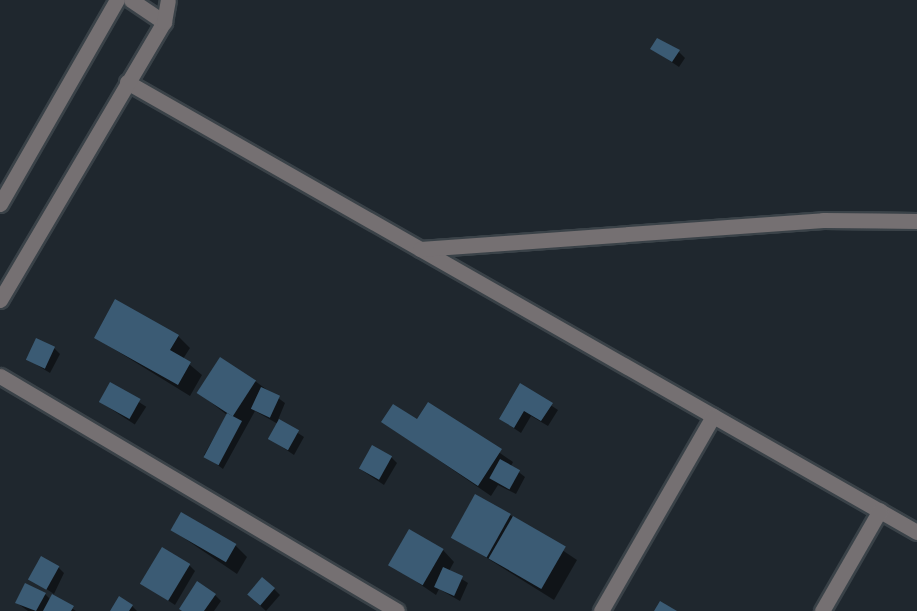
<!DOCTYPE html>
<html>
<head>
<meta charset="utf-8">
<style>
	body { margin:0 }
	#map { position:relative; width:917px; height:611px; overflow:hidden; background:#1f272e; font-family:"Roboto Serif",serif }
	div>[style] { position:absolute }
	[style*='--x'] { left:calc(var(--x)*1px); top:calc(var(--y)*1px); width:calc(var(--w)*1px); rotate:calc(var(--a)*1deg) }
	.shadow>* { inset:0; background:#0007; transform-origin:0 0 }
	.building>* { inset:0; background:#3b5b74; transform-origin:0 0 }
	.roads { filter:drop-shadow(2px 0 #3a4248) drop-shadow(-2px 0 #3a4248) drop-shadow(0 2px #3a4248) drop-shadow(0 -2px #3a4248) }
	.minor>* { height:15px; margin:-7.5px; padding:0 7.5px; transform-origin:7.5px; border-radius:7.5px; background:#757072 }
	span { translate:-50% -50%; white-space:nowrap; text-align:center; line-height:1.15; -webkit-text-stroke:5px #161e24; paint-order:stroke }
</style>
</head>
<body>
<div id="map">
	<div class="shadow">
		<div style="clip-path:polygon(652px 49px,679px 52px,685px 58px,679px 67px)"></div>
		<div style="clip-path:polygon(178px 336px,190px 348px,183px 359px,202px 375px,190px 396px,96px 338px)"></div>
		<div style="clip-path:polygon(54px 348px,60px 354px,50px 373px,27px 359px)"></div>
		<div style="clip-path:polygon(255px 381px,285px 403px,278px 420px,304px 437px,294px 455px,270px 439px,278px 424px,255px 411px,223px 469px,204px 455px,227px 415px,199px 393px)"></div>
		<div style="left:111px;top:384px;width:42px;height:21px;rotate:33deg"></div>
		<div style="clip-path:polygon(520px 385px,558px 410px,548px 426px,531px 416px,521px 433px,500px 419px)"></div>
		<div style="clip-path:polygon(429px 404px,513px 462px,511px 466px,525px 477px,516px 494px,498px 485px,491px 496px,383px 422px,417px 421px)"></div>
		<div style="clip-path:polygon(391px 457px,397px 463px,384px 485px,360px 469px)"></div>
		<div style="clip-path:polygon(510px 515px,577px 560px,554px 600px,452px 536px)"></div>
		<div style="clip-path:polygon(172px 530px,235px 545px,247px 557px,237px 574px)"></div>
		<div style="clip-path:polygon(443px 550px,454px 562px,449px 571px,468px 583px,460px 601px,439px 589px,436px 595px,390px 564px)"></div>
		<div style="clip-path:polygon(189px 565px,195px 571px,175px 605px,143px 584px)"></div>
		<div style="clip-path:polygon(58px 567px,64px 573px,53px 596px,76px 611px,28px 611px,17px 603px,45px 594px,51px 600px,54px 594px,31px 579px)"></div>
		<div style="clip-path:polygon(274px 589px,280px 595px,266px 611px,255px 601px)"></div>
		<div style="clip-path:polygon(215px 595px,221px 601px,214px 611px,183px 611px)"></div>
		<div style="clip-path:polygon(132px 606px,137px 611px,112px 611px)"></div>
	</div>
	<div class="building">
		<div style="clip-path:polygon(657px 38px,680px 50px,672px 62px,650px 49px)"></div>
		<div style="clip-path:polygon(115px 299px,179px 335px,170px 350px,191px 362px,178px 385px,94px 338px)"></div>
		<div style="left:36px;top:338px;width:21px;height:24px;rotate:25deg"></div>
		<div style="left:220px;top:357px;width:43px;height:43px;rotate:33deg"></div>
		<div style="left:110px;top:382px;width:35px;height:23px;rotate:29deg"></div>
		<div style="clip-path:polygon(520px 383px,553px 403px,541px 421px,524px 411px,514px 428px,499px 419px)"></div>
		<div style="left:261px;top:387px;width:21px;height:24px;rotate:25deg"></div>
		<div style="clip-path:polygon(428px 402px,502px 449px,478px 486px,381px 422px,393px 404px,417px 419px)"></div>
		<div style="left:227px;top:413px;width:17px;height:50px;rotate:28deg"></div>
		<div style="left:279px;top:419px;width:23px;height:23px;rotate:29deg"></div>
		<div style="left:372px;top:445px;width:23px;height:27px;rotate:29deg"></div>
		<div style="left:500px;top:459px;width:23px;height:22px;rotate:29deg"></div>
		<div style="left:475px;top:494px;width:41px;height:50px;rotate:29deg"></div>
		<div style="left:181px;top:512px;width:64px;height:21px;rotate:30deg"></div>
		<div style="left:513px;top:516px;width:61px;height:49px;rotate:30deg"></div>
		<div style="left:409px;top:529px;width:40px;height:42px;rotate:30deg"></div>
		<div style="left:162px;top:547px;width:33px;height:43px;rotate:31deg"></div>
		<div style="left:41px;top:556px;width:21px;height:27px;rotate:29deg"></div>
		<div style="left:443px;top:567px;width:22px;height:22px;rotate:24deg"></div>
		<div style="left:262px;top:577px;width:17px;height:23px;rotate:40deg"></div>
		<div style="clip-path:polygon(197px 581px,216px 594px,204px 611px,182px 611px,179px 609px)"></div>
		<div style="clip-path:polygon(25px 583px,46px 593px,36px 611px,15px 603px)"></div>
		<div style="clip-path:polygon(52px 594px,74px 606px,71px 611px,43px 611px)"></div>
		<div style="clip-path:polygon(119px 596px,133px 605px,129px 611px,110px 611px)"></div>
		<div style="clip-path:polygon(660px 601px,677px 611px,654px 611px)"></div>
	</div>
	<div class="roads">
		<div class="minor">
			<div style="--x:131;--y:0;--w:40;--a:34"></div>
			<div style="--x:127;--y:82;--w:909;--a:29.67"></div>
			<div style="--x:0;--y:204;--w:235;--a:-60.2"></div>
			<div style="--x:420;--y:249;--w:404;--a:-4.1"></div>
			<div style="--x:823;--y:220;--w:94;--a:0.6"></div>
			<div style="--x:0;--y:300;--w:323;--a:-59.5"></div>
			<div style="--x:164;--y:22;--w:22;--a:-80"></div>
			<div style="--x:0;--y:376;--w:461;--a:30.6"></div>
			<div style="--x:601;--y:611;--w:225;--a:-60.1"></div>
			<div style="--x:822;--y:611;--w:116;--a:-60.1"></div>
		</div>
	</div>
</div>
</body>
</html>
